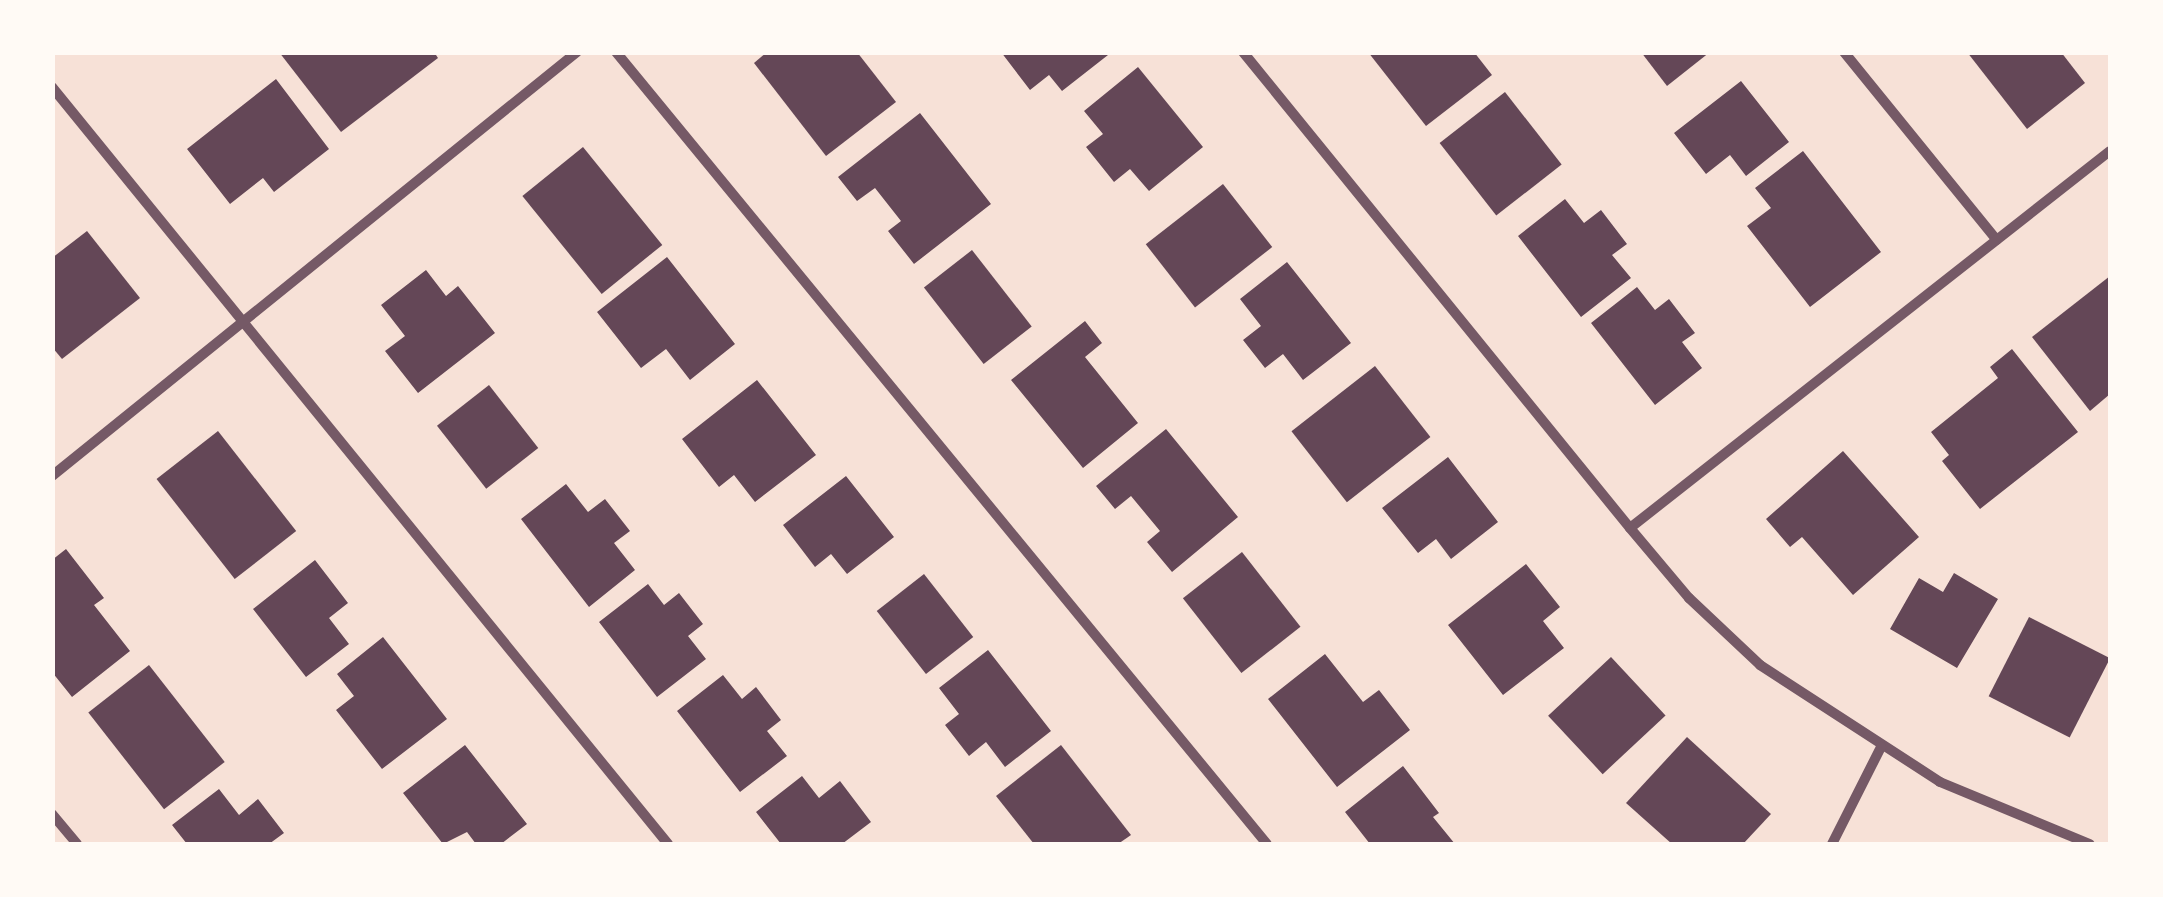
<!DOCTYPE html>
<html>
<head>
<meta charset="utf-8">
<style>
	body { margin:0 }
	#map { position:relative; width:2163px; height:897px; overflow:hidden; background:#f7e1d7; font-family:"Public Sans",sans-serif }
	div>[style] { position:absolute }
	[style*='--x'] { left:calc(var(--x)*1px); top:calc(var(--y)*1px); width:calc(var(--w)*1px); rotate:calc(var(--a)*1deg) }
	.building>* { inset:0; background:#644757; transform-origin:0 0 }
	.minor>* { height:10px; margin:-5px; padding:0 5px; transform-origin:5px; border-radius:5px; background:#755966 }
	span { translate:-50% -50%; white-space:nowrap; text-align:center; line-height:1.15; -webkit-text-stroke:8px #fffaf5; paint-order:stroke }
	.frame { position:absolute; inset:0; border:55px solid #fffaf5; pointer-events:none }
</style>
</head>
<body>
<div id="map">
	<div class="building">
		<div style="clip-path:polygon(279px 52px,434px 52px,438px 58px,341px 132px)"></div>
		<div style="clip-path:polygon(767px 52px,857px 52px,896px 102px,826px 156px,754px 63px)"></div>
		<div style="clip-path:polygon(1001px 52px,1106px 52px,1108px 55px,1062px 91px,1049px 75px,1030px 90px)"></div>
		<div style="clip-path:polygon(1368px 52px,1474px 52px,1492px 75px,1426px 126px)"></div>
		<div style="clip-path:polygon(1641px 52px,1710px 52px,1667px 86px)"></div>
		<div style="clip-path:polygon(1967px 52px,2061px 52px,2085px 83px,2027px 129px)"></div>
		<div style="clip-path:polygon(1138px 67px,1203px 147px,1149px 191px,1130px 169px,1114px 182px,1086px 147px,1103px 134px,1084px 111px)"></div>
		<div style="clip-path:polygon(276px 79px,329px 149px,274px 192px,263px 178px,230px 204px,187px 149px)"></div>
		<div style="clip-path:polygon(1741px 81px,1789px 142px,1746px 176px,1730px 155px,1706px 174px,1674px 133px)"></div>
		<div style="left:1505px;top:92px;width:92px;height:83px;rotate:52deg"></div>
		<div style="clip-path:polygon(920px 113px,991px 204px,914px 264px,888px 231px,901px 221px,875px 188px,857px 201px,838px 177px)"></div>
		<div style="left:583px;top:147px;width:126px;height:78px;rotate:51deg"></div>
		<div style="clip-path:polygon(1803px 151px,1881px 252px,1810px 307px,1747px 226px,1771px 208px,1755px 188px)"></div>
		<div style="left:1223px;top:184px;width:80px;height:98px;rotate:52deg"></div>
		<div style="clip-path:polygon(1565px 199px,1584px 223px,1601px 210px,1627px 244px,1612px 255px,1631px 278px,1581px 317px,1518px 236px)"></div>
		<div style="clip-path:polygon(87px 231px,140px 298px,62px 359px,52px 347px,52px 258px)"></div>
		<div style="left:972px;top:250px;width:97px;height:61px;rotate:52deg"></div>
		<div style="clip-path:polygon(667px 257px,735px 344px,690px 380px,666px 349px,641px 368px,597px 312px)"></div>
		<div style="clip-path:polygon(1287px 262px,1351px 343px,1303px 380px,1283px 354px,1265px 368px,1243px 340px,1261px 326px,1240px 299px)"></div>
		<div style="clip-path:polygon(426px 270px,446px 296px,458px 286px,495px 333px,418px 393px,385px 351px,405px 336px,381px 305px)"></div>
		<div style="clip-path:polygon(2110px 276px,2110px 394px,2090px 411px,2032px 337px)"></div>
		<div style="clip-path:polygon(1637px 287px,1655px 310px,1669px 299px,1695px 333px,1682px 342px,1702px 368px,1655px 405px,1591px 323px)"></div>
		<div style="clip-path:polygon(1085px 321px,1102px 343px,1085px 357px,1138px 423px,1083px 468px,1011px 380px)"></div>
		<div style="clip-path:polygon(2012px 349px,2078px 432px,1980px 509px,1942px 461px,1949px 455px,1931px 432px,1998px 378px,1990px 367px)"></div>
		<div style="left:1375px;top:366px;width:90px;height:106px;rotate:52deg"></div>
		<div style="clip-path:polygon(757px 380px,816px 455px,755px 502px,734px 475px,719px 487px,682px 439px)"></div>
		<div style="left:489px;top:385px;width:80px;height:66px;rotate:52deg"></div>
		<div style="clip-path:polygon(1166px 429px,1238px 517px,1172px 572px,1147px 542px,1160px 531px,1131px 496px,1115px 509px,1096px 486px)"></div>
		<div style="left:218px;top:431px;width:127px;height:78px;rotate:52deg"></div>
		<div style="clip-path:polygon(1843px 451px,1919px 537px,1853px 595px,1802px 537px,1790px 547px,1766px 519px)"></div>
		<div style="clip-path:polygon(1448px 457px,1498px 522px,1451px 559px,1436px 539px,1418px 553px,1382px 508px)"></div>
		<div style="clip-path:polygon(846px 476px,894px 537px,847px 574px,831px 554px,815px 567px,783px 525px)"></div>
		<div style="clip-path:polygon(566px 484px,588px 512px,605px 499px,630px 531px,614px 543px,635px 570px,589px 607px,521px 519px)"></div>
		<div style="clip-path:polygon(66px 549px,104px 598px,94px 605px,130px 651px,72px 697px,52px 672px,52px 560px)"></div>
		<div style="left:1242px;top:552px;width:95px;height:75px;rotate:52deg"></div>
		<div style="clip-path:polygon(315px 560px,348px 603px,329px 618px,349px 644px,306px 677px,253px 609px)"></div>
		<div style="clip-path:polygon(1526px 564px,1560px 607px,1543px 621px,1564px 648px,1503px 695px,1448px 625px)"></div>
		<div style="clip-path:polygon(1954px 573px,1998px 599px,1957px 668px,1890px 629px,1919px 578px,1943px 592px)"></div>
		<div style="left:924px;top:574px;width:80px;height:60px;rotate:52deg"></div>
		<div style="clip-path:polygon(648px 584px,664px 605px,679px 593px,703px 624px,688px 636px,706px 659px,657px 697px,599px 622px)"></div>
		<div style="left:2029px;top:617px;width:91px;height:89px;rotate:27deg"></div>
		<div style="clip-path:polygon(383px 637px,447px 719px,382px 769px,336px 710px,354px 696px,337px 674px)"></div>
		<div style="clip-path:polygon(988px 650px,1051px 731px,1005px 767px,986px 742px,969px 756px,945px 725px,959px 714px,939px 688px)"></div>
		<div style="clip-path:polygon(1325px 654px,1363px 702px,1379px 690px,1410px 730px,1337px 787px,1268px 699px)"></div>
		<div style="left:1611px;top:657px;width:80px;height:86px;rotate:47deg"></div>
		<div style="left:149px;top:665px;width:123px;height:77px;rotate:52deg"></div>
		<div style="clip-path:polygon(723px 675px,742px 699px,756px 687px,781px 720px,767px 731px,787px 756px,740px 792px,677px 711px)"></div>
		<div style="clip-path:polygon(1687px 737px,1771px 814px,1743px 844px,1672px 844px,1626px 803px)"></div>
		<div style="clip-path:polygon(465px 745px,527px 824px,501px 844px,476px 844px,467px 832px,443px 844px,403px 793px)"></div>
		<div style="clip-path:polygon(1061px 745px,1131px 835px,1118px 844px,1034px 844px,996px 796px)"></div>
		<div style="clip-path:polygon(1403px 766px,1439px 813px,1433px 817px,1455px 844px,1370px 844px,1345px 812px)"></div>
		<div style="clip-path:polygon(802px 776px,819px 798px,840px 781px,871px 822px,842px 844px,781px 844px,756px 812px)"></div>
		<div style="clip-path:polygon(219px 789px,239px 815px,258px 799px,284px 833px,269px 844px,187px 844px,172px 825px)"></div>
	</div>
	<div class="minor">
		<div style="--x:616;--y:52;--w:1025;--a:50.58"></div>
		<div style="--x:1243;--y:52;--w:613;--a:50.89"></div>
		<div style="--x:1630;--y:528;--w:92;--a:49.9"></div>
		<div style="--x:1689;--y:598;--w:98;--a:43.3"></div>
		<div style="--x:1760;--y:665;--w:215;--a:33"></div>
		<div style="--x:1940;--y:782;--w:162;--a:22.5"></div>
		<div style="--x:1844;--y:52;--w:242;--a:50.9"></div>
		<div style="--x:52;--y:87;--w:976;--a:50.86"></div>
		<div style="--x:52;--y:476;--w:675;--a:-38.93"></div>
		<div style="--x:1630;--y:528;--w:610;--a:-38.15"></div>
		<div style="--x:52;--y:814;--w:39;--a:50"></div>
		<div style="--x:1832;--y:844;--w:109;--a:-63.2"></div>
	</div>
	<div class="frame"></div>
</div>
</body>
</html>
